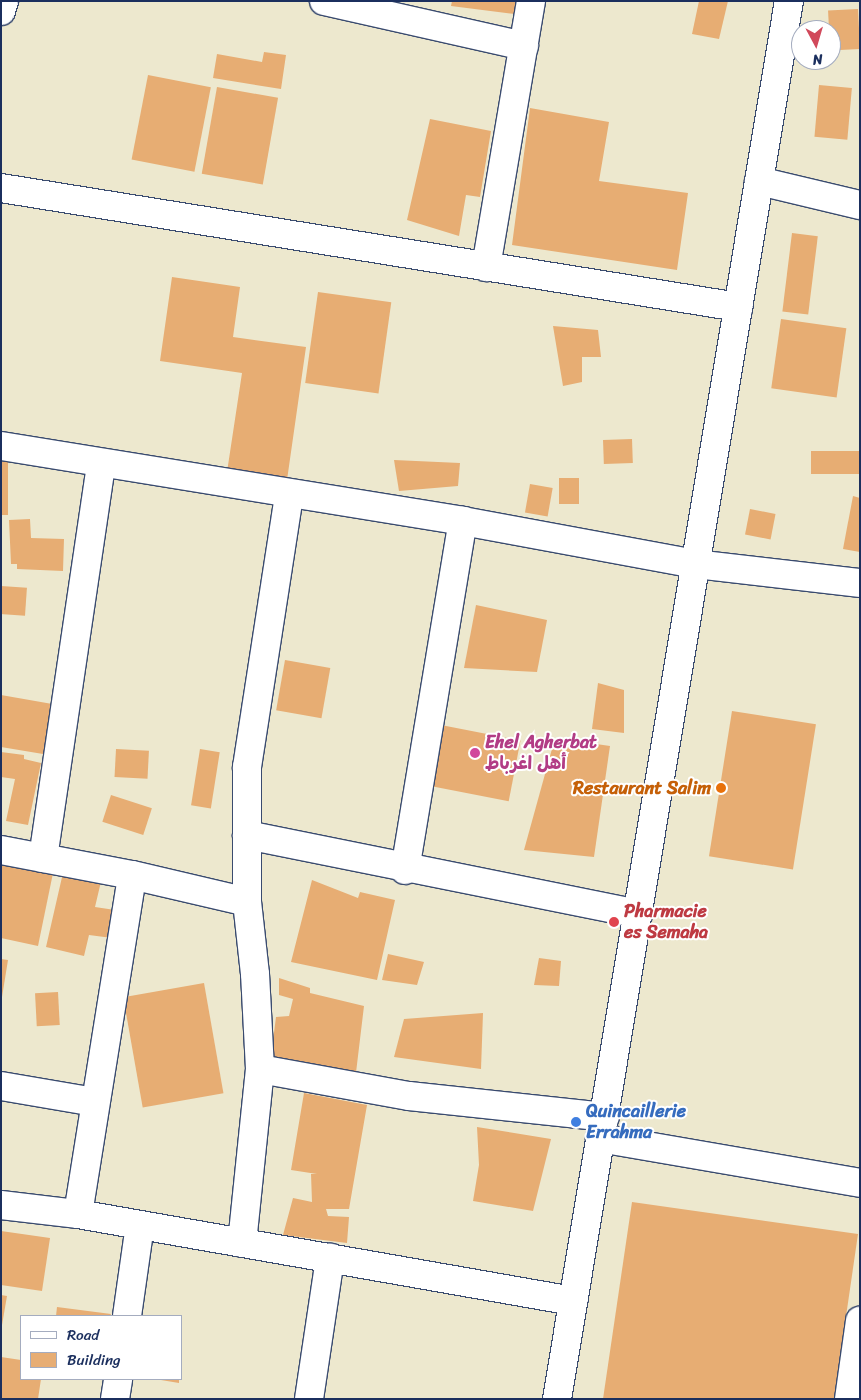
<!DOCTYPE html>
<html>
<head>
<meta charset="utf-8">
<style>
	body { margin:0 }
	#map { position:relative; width:861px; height:1400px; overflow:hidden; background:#ede8ce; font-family:Sriracha,"Playpen Sans Arabic",sans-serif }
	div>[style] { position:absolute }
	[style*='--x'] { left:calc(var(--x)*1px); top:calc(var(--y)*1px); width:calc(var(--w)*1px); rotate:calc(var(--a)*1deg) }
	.building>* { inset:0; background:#e7ad73; transform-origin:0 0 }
	.roads { filter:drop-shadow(1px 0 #3a4b6f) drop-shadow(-1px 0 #3a4b6f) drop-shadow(0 1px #3a4b6f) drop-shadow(0 -1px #3a4b6f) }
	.street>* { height:28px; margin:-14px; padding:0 14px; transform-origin:14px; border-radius:14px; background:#fff }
	.secondary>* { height:28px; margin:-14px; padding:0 14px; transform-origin:14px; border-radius:14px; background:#fff }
	.dots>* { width:14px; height:14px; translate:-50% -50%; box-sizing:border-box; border:2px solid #fff; border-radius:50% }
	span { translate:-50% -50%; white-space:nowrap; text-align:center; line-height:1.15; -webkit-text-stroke:4px #fff; paint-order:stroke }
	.hotel-label { font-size:18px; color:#b23c85; font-weight:700 }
	.left { translate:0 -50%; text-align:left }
	.food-label { font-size:18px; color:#c56008; font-weight:700 }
	.right { translate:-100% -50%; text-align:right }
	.health-label { font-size:18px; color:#be3a42; font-weight:700 }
	.shop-label { font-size:18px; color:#366cbe; font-weight:700 }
	.frame { position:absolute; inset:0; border:2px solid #1b2f5e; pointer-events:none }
	.legend { position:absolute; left:20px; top:1315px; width:162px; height:65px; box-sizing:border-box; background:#fff; border:1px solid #a4acbf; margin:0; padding:6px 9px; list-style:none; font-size:15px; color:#1b2f5e }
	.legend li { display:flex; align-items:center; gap:10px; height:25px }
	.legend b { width:25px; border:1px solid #a4acbf }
	.north { position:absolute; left:791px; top:20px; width:50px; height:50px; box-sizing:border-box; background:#fff; border:1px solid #a4acbf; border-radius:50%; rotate:174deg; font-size:14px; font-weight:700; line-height:20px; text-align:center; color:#1b2f5e }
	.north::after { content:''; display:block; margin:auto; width:18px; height:22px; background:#d1495b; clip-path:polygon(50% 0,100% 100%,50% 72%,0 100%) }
</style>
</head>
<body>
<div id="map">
	<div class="building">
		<div style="clip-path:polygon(452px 1px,517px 1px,515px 14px,451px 6px)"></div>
		<div style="clip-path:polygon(699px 1px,728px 1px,719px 39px,692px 34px)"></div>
		<div style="left:858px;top:9px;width:40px;height:30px;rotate:87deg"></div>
		<div style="clip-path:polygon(264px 52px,286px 55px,281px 89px,213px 78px,217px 54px,262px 62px)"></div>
		<div style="left:148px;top:75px;width:64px;height:86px;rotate:11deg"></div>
		<div style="left:819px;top:85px;width:33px;height:52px;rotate:5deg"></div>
		<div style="left:217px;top:87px;width:62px;height:88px;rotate:10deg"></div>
		<div style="clip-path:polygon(530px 108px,609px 122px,599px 181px,688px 193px,677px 270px,512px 245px)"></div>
		<div style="clip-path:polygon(430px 119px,491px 131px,480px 197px,466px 195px,459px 236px,407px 220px)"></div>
		<div style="left:792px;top:233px;width:26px;height:79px;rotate:7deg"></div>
		<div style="clip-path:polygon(172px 277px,240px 287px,233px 337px,306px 347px,287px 480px,227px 472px,242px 373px,160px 361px)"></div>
		<div style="left:318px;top:292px;width:74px;height:92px;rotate:8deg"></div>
		<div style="left:781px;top:319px;width:66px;height:70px;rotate:8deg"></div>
		<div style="clip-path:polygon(553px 326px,598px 330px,601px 357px,582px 357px,582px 382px,563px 386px)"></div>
		<div style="left:632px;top:439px;width:24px;height:29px;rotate:88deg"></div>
		<div style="left:860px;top:451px;width:23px;height:49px;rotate:90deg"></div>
		<div style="left:1px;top:457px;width:7px;height:58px"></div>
		<div style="clip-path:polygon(394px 460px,460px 463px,458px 486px,399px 491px)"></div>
		<div style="left:559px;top:478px;width:20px;height:26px"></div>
		<div style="left:530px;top:484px;width:23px;height:29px;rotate:10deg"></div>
		<div style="clip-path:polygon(853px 496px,860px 498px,860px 552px,843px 549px)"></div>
		<div style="left:750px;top:509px;width:26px;height:26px;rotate:11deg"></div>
		<div style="clip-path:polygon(30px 519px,31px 538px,64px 539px,63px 571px,17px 569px,17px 564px,11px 564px,9px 520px)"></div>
		<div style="left:1px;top:586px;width:26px;height:28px;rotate:4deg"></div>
		<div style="clip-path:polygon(476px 605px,547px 620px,537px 672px,464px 668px)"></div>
		<div style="left:285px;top:660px;width:46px;height:51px;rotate:10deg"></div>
		<div style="clip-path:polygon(598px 683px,624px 690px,624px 733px,592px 729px)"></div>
		<div style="clip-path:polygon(1px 695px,58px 705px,49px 755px,1px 747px)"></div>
		<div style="left:732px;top:711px;width:85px;height:147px;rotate:9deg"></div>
		<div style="left:441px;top:725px;width:81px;height:62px;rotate:11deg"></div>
		<div style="clip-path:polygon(555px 738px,610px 746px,594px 857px,524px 850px)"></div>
		<div style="left:116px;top:749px;width:33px;height:28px;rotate:3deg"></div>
		<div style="left:200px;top:749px;width:20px;height:57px;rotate:9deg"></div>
		<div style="clip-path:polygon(1px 752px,24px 755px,24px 759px,41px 763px,28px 825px,6px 821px,15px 779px,1px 777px)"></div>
		<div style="left:111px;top:795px;width:43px;height:28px;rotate:18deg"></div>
		<div style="clip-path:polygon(2px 863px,53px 873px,38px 946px,1px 938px)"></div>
		<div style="clip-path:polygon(65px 864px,103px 873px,95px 907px,115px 910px,112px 938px,89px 935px,84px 956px,46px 947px)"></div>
		<div style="clip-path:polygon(312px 880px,358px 898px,360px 892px,395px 900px,377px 980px,291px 962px)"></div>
		<div style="clip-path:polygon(388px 954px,424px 962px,417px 985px,382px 980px)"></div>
		<div style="clip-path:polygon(539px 958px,561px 961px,559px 986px,534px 985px)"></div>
		<div style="clip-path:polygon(1px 959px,8px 960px,2px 997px,1px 997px)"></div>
		<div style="clip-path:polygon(279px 978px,310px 988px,310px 993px,364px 1006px,355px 1081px,270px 1064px,276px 1017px,289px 1016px,293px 999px,279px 995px)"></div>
		<div style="left:204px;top:983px;width:112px;height:82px;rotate:80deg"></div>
		<div style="left:58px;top:992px;width:33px;height:23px;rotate:87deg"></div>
		<div style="clip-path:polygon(483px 1013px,481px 1069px,394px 1057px,404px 1019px)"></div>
		<div style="clip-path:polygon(304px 1093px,367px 1105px,349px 1209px,326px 1209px,328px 1216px,349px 1217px,347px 1243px,283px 1235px,293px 1198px,312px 1202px,311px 1174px,317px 1174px,291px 1170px)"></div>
		<div style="clip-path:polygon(477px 1127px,551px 1139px,533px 1211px,473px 1201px,479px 1165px)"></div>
		<div style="clip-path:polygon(632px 1202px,858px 1234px,834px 1399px,603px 1399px)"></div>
		<div style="clip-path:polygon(1px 1231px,50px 1238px,42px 1291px,1px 1285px)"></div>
		<div style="clip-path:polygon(1px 1295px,7px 1296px,2px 1325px,1px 1325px)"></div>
		<div style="clip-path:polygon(57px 1307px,111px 1314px,110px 1316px,56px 1316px)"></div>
		<div style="clip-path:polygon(1px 1357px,21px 1360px,21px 1379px,41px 1379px,38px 1399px,1px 1399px)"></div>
		<div style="clip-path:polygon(155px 1379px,179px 1379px,179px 1383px)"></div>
	</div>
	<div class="roads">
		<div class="street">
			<div style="--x:324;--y:1;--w:205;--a:12.7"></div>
			<div style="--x:1;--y:11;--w:10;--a:-73"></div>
			<div style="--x:759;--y:181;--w:104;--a:13.4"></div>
			<div style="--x:1;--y:188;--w:747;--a:9.17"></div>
			<div style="--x:486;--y:267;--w:270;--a:-80.4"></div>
			<div style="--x:1;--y:446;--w:468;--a:9.2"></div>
			<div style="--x:463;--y:521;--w:236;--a:10.5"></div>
			<div style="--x:695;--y:564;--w:166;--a:6.6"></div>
			<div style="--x:247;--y:835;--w:399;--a:11.4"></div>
			<div style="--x:1;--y:850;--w:133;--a:10.8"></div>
			<div style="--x:132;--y:875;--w:118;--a:13.2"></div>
			<div style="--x:43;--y:858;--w:398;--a:-81.6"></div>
			<div style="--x:405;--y:870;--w:354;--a:-80.6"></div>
			<div style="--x:260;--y:1069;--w:151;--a:10.3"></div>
			<div style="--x:409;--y:1096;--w:197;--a:6.1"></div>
			<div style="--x:1;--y:1086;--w:95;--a:9.7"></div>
			<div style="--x:600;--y:1138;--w:264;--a:9.8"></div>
			<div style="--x:1;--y:1205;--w:78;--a:6.7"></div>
			<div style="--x:78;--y:1214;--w:503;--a:9.97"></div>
			<div style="--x:78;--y:1214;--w:343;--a:-80.9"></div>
			<div style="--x:242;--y:1243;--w:175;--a:-84.1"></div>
			<div style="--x:260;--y:1069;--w:95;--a:-93"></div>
			<div style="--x:255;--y:974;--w:72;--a:-96.3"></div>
			<div style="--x:247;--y:902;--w:135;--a:-90"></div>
			<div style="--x:247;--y:767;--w:275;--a:-81.2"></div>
			<div style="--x:127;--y:1316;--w:92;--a:-81.9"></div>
			<div style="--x:115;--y:1399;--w:20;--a:-81"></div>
			<div style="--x:309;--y:1399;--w:143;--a:-81.5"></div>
			<div style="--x:849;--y:1399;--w:79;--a:-82"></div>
		</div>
		<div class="secondary">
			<div style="--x:557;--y:1399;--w:1417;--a:-80.58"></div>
		</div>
	</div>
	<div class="dots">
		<div style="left:475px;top:753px;background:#d1479c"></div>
		<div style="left:721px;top:788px;background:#e8710a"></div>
		<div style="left:614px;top:922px;background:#e0444e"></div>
		<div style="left:576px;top:1122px;background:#3f7fe0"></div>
	</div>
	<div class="hotel-label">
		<span class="left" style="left:485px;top:753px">Ehel Agherbat<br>أهل اغرباط</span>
	</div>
	<div class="food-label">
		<span class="right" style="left:711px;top:788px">Restaurant Salim</span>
	</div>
	<div class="health-label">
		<span class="left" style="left:624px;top:922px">Pharmacie<br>es Semaha</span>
	</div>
	<div class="shop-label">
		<span class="left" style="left:586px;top:1122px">Quincaillerie<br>Errahma</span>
	</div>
	<div class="frame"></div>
	<ul class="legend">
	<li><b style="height:6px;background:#fff"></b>Road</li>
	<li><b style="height:14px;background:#e7ad73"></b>Building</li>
	</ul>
	<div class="north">N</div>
</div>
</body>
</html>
